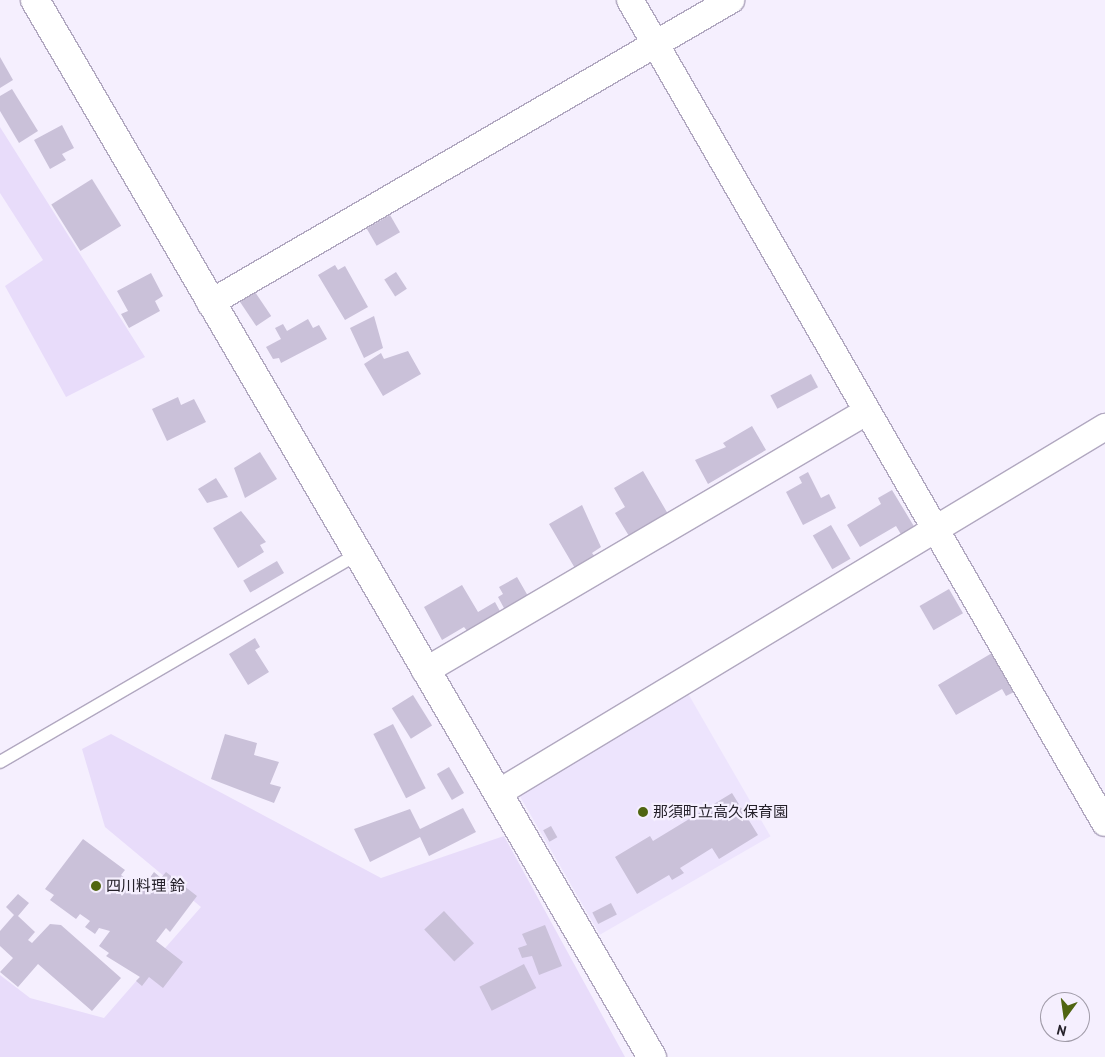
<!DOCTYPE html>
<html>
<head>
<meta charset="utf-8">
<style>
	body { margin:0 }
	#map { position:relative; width:1105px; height:1057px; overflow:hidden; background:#f5effe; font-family:"PT Sans","Noto Sans JP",sans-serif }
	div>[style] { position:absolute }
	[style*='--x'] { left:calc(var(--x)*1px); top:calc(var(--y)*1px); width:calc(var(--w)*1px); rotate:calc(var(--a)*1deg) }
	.built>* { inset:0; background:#ede4fd; transform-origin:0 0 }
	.green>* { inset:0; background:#e8dcfa }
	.building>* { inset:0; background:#cac1d9; transform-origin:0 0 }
	.roads { filter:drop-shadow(1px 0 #b1a8c0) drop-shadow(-1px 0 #b1a8c0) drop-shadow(0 1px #b1a8c0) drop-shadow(0 -1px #b1a8c0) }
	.lane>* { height:12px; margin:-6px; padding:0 6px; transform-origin:6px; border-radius:6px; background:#fff }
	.street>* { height:26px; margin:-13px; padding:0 13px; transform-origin:13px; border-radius:13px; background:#fff }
	.secondary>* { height:28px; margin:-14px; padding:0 14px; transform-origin:14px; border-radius:14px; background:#fff }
	.dots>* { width:14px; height:14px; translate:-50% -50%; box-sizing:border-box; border:2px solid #f5effe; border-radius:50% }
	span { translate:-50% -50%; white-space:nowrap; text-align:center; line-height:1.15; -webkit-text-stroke:4.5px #f5effe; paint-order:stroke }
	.poi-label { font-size:15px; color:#242029 }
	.left { translate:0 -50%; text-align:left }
	.north { position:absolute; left:1040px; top:992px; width:50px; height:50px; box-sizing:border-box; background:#f5effe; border:1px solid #a19ca9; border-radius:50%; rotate:194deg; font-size:14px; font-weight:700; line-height:20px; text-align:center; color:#242029 }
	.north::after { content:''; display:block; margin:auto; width:18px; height:22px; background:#506511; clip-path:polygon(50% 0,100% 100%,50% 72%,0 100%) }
</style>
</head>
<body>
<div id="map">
	<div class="built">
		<div style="left:686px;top:690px;width:169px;height:197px;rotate:60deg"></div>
	</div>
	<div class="green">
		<div style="clip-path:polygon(0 127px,145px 357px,66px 397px,5px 286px,43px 260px,0 193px)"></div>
		<div style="clip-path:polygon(111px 734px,381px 878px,504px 836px,625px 1057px,0 1057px,0 975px,30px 998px,104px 1018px,201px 907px,105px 827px,82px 749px)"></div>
	</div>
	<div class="building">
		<div style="clip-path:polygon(0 57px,13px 80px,0 88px)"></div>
		<div style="clip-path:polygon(12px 89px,38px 131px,19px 143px,0 111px,0 96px)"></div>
		<div style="clip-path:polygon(62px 125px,74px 148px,62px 154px,66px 160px,50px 169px,34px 140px)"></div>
		<div style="left:92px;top:179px;width:55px;height:48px;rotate:58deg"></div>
		<div style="left:390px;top:215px;width:20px;height:27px;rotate:60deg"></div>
		<div style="clip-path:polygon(335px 265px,338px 270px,345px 266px,368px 307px,345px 320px,318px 275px)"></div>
		<div style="left:396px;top:272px;width:20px;height:14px;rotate:57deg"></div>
		<div style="clip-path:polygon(151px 273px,163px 296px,155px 301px,160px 311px,129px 328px,121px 314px,128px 311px,117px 291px)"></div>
		<div style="left:255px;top:292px;width:29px;height:18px;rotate:56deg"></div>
		<div style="clip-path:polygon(374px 316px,383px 348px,364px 358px,350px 328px)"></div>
		<div style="clip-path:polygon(308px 319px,313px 328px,319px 325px,327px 339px,281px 363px,279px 358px,273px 359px,266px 347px,281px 339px,275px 328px,283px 324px,287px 331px)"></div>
		<div style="clip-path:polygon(408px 351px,421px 374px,383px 396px,364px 364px,381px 353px,384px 359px)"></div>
		<div style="left:811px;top:374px;width:15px;height:46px;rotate:62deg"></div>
		<div style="clip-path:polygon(178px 397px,181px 405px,194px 399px,206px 422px,167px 441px,152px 409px)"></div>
		<div style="clip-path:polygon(752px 426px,766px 450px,708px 484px,695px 460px,726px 447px,723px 443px)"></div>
		<div style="clip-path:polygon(260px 452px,277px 479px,245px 498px,234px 468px)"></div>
		<div style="clip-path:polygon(643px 471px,668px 514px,629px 536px,615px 513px,625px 507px,614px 488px)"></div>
		<div style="clip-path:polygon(808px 472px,821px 498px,829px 494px,836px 508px,803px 525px,786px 492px,802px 483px,799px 477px)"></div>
		<div style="clip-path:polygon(216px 478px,228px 497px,207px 503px,198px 489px)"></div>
		<div style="clip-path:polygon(892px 490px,915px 528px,902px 536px,896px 526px,860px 547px,847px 525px,881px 504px,878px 498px)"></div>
		<div style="clip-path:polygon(582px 505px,601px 547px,592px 553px,596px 558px,576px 570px,549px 524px)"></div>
		<div style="clip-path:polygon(241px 511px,266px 542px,260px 545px,264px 552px,238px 568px,213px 528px)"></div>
		<div style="left:831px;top:525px;width:39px;height:21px;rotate:60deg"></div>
		<div style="left:277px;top:561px;width:14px;height:39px;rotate:60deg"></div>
		<div style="clip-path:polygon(517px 577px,528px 596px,505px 610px,498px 597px,503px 594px,499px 587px)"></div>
		<div style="clip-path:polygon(462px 585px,478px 612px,495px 602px,501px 613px,468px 632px,464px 627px,442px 640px,424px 607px)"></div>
		<div style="left:949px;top:589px;width:28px;height:34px;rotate:60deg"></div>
		<div style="clip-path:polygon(255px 638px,260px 647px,255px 650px,269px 672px,248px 685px,229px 654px)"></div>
		<div style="clip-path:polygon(992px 653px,1014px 692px,1006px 696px,1002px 689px,956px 715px,938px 685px)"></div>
		<div style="left:413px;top:695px;width:36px;height:25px;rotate:58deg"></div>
		<div style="left:393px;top:724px;width:72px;height:22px;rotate:63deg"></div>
		<div style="clip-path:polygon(225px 734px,257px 743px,254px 755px,279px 762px,270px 784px,281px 787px,274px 803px,211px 779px)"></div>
		<div style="left:449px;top:767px;width:30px;height:14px;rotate:60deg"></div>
		<div style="clip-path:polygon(732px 793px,758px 835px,719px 859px,712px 848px,680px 868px,684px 873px,672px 880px,669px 875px,637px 894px,615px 857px,650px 836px,653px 841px)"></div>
		<div style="clip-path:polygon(463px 808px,476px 832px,429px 856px,420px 837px,370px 862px,354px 829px,410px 809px,420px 829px)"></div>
		<div style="left:551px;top:826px;width:13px;height:9px;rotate:61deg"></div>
		<div style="clip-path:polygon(83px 839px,125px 870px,121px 875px,141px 890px,154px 872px,161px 878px,166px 872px,197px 896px,170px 932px,166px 928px,156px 941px,183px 962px,163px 988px,149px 977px,142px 986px,136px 981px,140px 977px,106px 956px,109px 953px,99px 946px,110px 931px,99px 928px,95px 934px,85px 927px,90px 921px,80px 914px,76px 919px,50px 900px,54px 895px,45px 889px)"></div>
		<div style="clip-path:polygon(18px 894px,29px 903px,18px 916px,35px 932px,28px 940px,32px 943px,50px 924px,61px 925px,121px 978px,92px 1011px,38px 964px,18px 987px,0 972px,13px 958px,0 946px,0 931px,14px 915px,6px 907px)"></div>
		<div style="left:611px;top:903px;width:13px;height:21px;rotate:63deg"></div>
		<div style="left:444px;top:911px;width:44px;height:27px;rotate:47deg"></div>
		<div style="clip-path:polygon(545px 925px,562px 966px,539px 975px,532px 956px,522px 958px,518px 948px,527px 945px,522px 934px)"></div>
		<div style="left:524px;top:964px;width:27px;height:50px;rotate:63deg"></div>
	</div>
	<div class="roads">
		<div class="lane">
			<div style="--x:0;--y:762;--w:413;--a:-30.2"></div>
		</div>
		<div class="street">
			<div style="--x:630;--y:0;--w:950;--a:60.01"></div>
			<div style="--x:210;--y:303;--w:603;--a:-30.18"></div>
			<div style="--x:425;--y:671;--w:511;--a:-30.43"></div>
			<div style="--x:498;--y:793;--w:709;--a:-31.09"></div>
		</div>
		<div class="secondary">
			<div style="--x:35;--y:0;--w:1224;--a:59.73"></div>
		</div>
	</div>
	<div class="dots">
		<div style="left:643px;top:812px;background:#506511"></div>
		<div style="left:96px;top:886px;background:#506511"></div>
	</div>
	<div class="poi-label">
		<span class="left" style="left:653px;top:812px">那須町立高久保育園</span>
		<span class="left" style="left:106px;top:886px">四川料理 鈴</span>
	</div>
	<div class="north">N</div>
</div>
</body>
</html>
